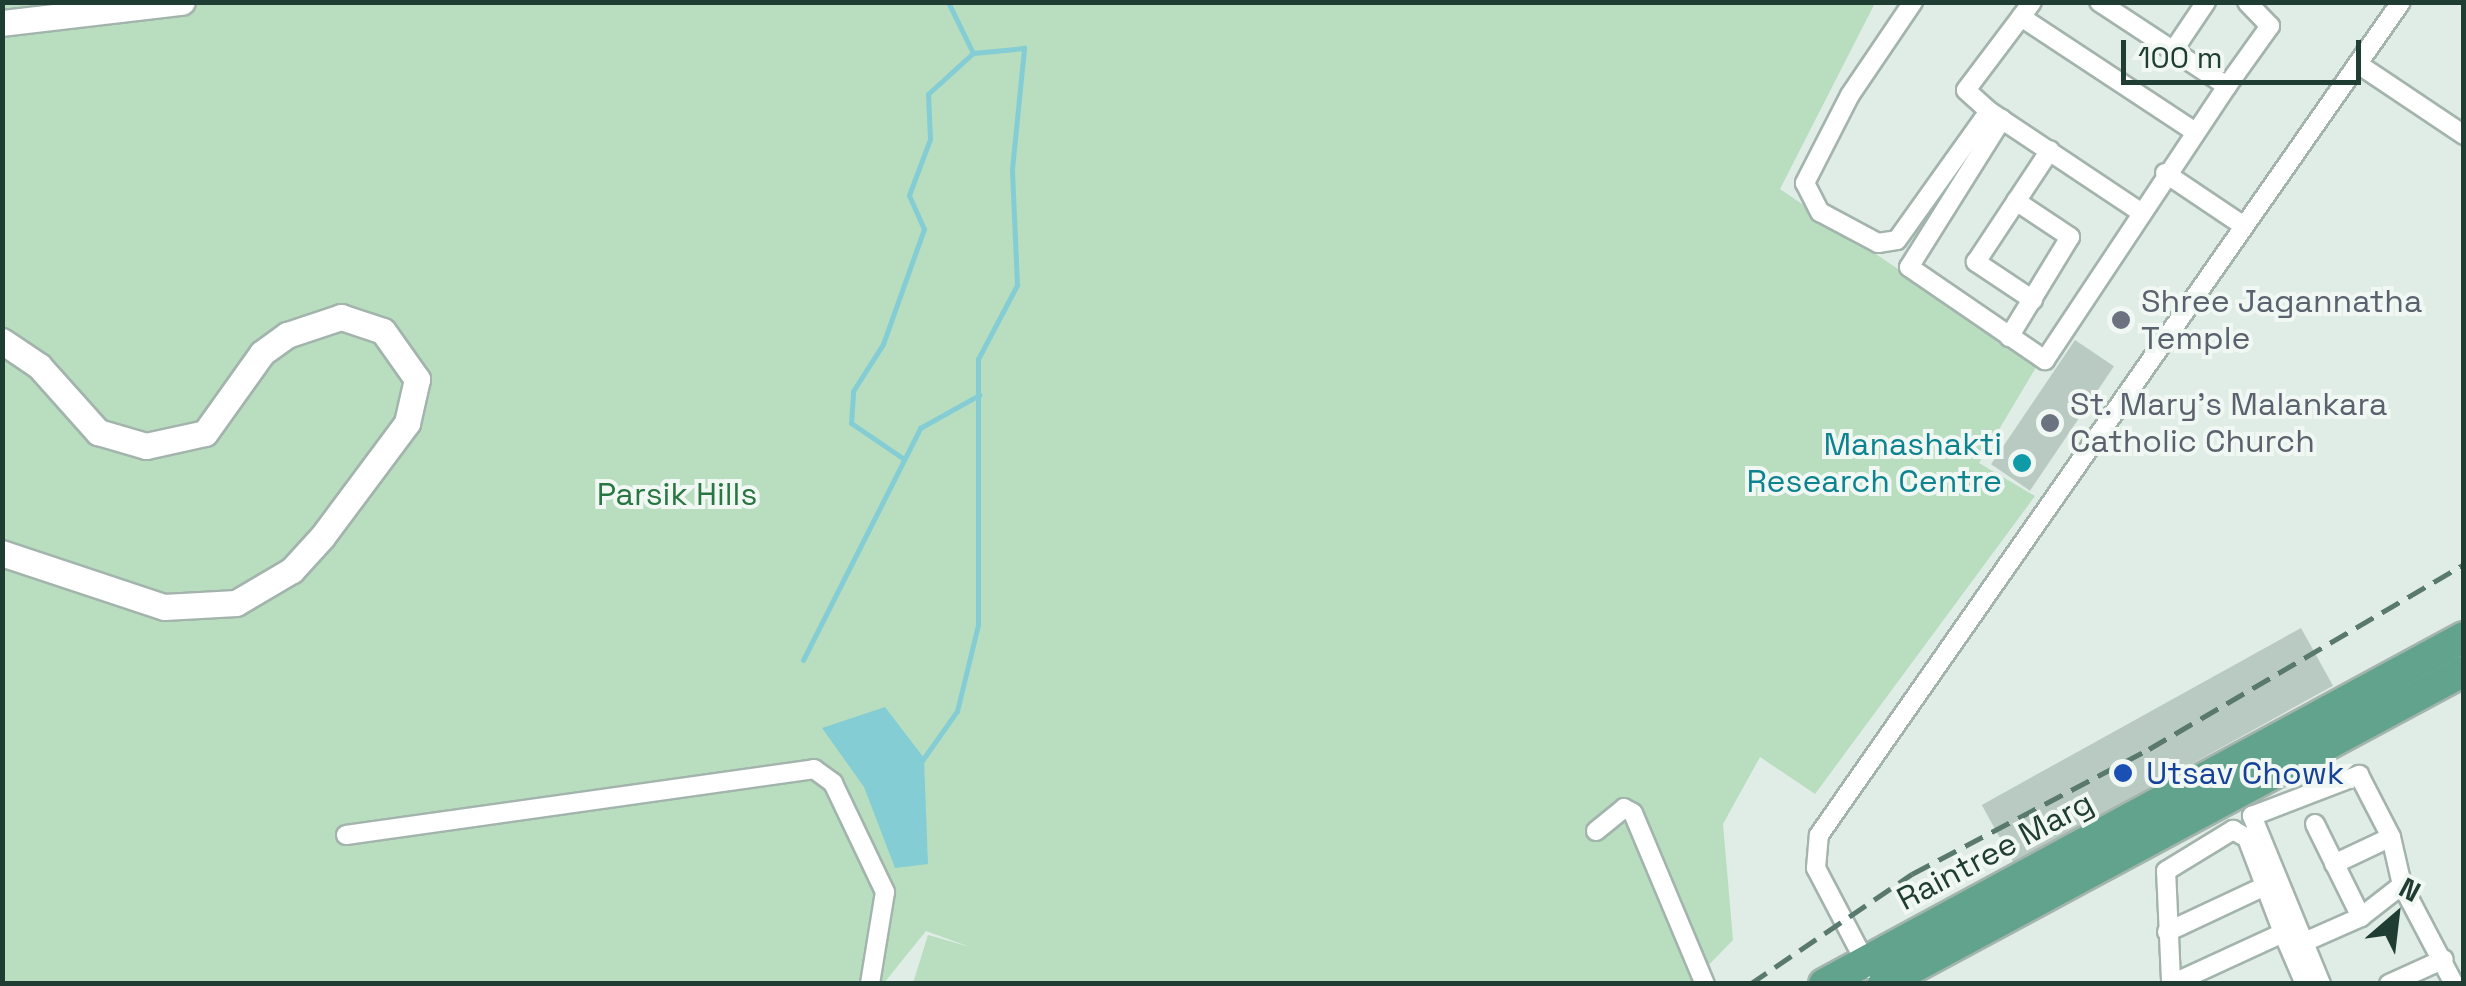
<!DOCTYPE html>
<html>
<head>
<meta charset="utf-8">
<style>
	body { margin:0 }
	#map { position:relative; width:2466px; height:986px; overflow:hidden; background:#e0ece6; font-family:"Space Grotesk",sans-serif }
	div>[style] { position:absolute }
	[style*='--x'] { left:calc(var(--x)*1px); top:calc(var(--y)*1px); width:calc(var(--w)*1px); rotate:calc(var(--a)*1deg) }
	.green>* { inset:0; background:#b8debf }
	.water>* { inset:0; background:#85cdd4 }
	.stream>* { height:5px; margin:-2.5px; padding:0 2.5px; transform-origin:2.5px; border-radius:2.5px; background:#85cdd4 }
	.building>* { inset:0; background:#b8cac1; transform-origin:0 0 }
	.roads { filter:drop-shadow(2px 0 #a3b4ad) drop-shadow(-2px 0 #a3b4ad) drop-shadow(0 2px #a3b4ad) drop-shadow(0 -2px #a3b4ad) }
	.street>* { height:18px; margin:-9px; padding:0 9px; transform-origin:9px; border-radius:9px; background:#fff }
	.secondary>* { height:25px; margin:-12.5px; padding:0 12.5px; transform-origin:12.5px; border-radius:12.5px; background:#fff }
	.primary>* { height:30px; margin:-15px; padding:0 15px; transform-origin:15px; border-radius:15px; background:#62a38e }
	.rail>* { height:5px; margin-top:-2.5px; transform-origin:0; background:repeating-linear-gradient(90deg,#5a796e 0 20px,transparent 0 30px) }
	.dots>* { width:28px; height:28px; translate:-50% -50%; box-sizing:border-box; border:5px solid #f1f8f4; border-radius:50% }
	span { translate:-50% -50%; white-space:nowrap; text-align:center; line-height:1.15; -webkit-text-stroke:8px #f1f8f4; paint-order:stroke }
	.worship-label { font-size:32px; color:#5b616d }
	.left { translate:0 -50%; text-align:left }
	.culture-label { font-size:32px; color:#0d838f }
	.right { translate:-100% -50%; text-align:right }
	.park-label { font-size:32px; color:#287641 }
	.transit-label { font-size:32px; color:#164399 }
	.street-label { font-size:32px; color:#203d33 }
	.frame { position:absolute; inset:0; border:5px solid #203d33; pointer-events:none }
	.north { position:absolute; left:2346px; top:866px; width:100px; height:100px; -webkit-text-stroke:8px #f1f8f4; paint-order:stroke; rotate:28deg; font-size:28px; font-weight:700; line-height:40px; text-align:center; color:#203d33 }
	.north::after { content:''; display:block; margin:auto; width:35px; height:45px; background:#203d33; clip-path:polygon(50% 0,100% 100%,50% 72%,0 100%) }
	.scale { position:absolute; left:2121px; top:40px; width:240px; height:45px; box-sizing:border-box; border:5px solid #203d33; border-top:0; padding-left:12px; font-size:30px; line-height:35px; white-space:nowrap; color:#203d33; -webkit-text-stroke:8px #f1f8f4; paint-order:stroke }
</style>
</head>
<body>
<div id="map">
	<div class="green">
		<div style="clip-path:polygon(2px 3px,1875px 3px,1780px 189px,2038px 364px,1979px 463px,2035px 496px,1815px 794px,1760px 757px,1723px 824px,1733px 940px,1691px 983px,913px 983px,928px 935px,970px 947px,926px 931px,884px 983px,3px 983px)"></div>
	</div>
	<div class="water">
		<div style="clip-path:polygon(885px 707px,924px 758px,928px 864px,895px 868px,864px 787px,822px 728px)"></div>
	</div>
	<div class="stream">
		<div style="--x:904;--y:459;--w:64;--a:-145.8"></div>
		<div style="--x:851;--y:423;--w:32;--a:-86"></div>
		<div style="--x:853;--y:391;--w:56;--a:-57.4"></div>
		<div style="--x:883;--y:344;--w:122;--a:-70.4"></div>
		<div style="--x:924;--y:229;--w:37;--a:-114"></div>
		<div style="--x:909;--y:195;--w:60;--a:-69.4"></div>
		<div style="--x:930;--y:139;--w:45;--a:-92.5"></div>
		<div style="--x:928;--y:94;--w:61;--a:-42.3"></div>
		<div style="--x:803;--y:660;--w:260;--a:-63.2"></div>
		<div style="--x:920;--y:428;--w:68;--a:-29.2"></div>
		<div style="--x:921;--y:762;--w:62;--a:-54.8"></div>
		<div style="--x:957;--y:711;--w:89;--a:-76.3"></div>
		<div style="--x:978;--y:625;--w:266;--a:-90"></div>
		<div style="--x:978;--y:359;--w:84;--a:-62.2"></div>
		<div style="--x:1017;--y:285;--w:116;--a:-92.5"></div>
		<div style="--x:1012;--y:169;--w:122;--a:-84.3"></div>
		<div style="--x:1024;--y:48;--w:51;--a:174.4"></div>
		<div style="--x:973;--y:53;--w:57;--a:-116.1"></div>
	</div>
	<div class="building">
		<div style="left:2075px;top:340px;width:47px;height:150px;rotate:34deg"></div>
		<div style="left:2301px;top:628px;width:66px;height:365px;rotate:61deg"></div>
	</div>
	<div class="roads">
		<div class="street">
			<div style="--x:1913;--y:2;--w:112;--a:124.1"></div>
			<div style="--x:1850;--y:95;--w:99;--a:117.1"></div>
			<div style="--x:1805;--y:183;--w:33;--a:63"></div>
			<div style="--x:1820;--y:212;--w:66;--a:28.1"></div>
			<div style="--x:1878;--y:243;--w:19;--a:-9"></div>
			<div style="--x:1897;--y:240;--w:158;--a:-54.5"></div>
			<div style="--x:1989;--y:111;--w:180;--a:33.7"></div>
			<div style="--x:2032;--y:2;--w:19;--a:126"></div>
			<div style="--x:2021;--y:17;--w:207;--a:33.4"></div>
			<div style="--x:2173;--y:51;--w:59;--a:-56"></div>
			<div style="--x:2358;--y:64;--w:128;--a:33.8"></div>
			<div style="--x:2227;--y:86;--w:74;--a:-54.4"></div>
			<div style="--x:2270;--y:26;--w:33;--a:-134"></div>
			<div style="--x:1989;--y:111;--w:31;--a:-138"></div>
			<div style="--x:1966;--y:90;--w:91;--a:-53"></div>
			<div style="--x:2002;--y:119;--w:175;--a:122.1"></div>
			<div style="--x:1909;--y:267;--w:165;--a:34.4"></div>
			<div style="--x:2045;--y:360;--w:329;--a:-56.4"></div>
			<div style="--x:2227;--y:86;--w:153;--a:-146.7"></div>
			<div style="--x:2165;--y:173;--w:95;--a:33.9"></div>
			<div style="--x:2033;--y:300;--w:69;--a:-146.3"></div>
			<div style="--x:1976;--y:262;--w:134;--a:-56.5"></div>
			<div style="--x:2009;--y:337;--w:117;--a:-58.6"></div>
			<div style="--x:2070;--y:237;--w:65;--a:-146.3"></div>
			<div style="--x:2315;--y:824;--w:104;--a:63.7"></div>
			<div style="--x:1596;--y:831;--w:36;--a:-39"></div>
			<div style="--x:1624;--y:808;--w:10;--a:29"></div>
			<div style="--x:1633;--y:813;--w:186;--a:67.2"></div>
			<div style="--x:346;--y:835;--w:473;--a:-8"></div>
			<div style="--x:814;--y:769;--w:24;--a:36"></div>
			<div style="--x:833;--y:783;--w:121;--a:64.5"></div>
			<div style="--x:885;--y:892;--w:93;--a:99.3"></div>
			<div style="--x:2334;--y:864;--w:63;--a:-25.3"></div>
			<div style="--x:2167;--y:932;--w:108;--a:-25.1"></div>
			<div style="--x:2309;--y:940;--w:57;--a:-23.9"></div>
			<div style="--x:2361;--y:917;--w:52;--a:-38"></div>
			<div style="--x:1869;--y:969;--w:114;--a:-117.7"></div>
			<div style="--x:1816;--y:868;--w:33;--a:-85"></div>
			<div style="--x:1819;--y:835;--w:1016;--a:-55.06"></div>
			<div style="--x:2171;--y:980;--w:109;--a:-92.6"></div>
			<div style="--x:2166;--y:871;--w:79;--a:-31.5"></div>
			<div style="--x:2233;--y:830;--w:16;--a:30"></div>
			<div style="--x:2247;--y:838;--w:102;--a:69.2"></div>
			<div style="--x:2172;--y:984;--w:122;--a:-24.7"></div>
			<div style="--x:2283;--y:933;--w:56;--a:66.7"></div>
			<div style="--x:2321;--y:984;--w:182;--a:-112.3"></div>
			<div style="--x:2252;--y:816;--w:115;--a:-21"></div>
			<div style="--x:2359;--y:775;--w:70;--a:62.7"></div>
			<div style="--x:2391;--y:837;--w:49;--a:77.1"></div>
			<div style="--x:2402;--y:885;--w:112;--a:62.3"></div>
			<div style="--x:2389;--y:984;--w:60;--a:-24.4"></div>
		</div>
		<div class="secondary">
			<div style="--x:2;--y:23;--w:181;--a:-6.7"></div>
			<div style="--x:2;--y:341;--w:45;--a:34"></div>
			<div style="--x:39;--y:366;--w:89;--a:48.2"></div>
			<div style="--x:98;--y:432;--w:50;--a:16.3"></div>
			<div style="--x:146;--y:446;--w:60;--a:-12.4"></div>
			<div style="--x:205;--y:433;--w:98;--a:-54.5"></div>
			<div style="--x:262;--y:353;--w:31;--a:-36"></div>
			<div style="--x:287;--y:335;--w:57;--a:-18.4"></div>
			<div style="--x:341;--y:317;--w:44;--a:18.4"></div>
			<div style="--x:383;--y:331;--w:59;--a:54.7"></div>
			<div style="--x:417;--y:379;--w:45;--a:102.8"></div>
			<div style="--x:407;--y:423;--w:142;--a:126.7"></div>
			<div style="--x:322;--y:537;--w:45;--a:132.3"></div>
			<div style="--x:292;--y:570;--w:65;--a:149.5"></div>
			<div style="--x:236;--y:603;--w:72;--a:176.8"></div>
			<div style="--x:164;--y:607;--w:171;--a:-161.6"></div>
		</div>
		<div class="primary">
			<div style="--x:1824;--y:984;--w:728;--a:-28.47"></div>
			<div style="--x:1883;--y:984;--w:660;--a:-28.31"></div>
		</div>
	</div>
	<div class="rail">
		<div style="--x:1750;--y:984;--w:196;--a:-34.2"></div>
		<div style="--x:1912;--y:874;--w:268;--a:-27.8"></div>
		<div style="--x:2149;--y:749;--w:365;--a:-30.4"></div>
	</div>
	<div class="dots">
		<div style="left:2121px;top:320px;background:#6b7280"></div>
		<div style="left:2050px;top:423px;background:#6b7280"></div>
		<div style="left:2022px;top:463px;background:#0f9aa8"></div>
		<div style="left:2123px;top:773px;background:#1a4fb4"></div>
	</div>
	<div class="worship-label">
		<span class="left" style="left:2141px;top:320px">Shree Jagannatha<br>Temple</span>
		<span class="left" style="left:2070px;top:423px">St. Mary's Malankara<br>Catholic Church</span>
	</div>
	<div class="culture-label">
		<span class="right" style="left:2002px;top:463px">Manashakti<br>Research Centre</span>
	</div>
	<div class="park-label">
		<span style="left:677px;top:494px">Parsik Hills</span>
	</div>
	<div class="transit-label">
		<span class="left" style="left:2146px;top:773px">Utsav Chowk</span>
	</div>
	<div class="street-label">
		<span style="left:1995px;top:851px;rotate:-28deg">Raintree Marg</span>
	</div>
	<div class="frame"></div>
	<div class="north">N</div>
	<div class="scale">100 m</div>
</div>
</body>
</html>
